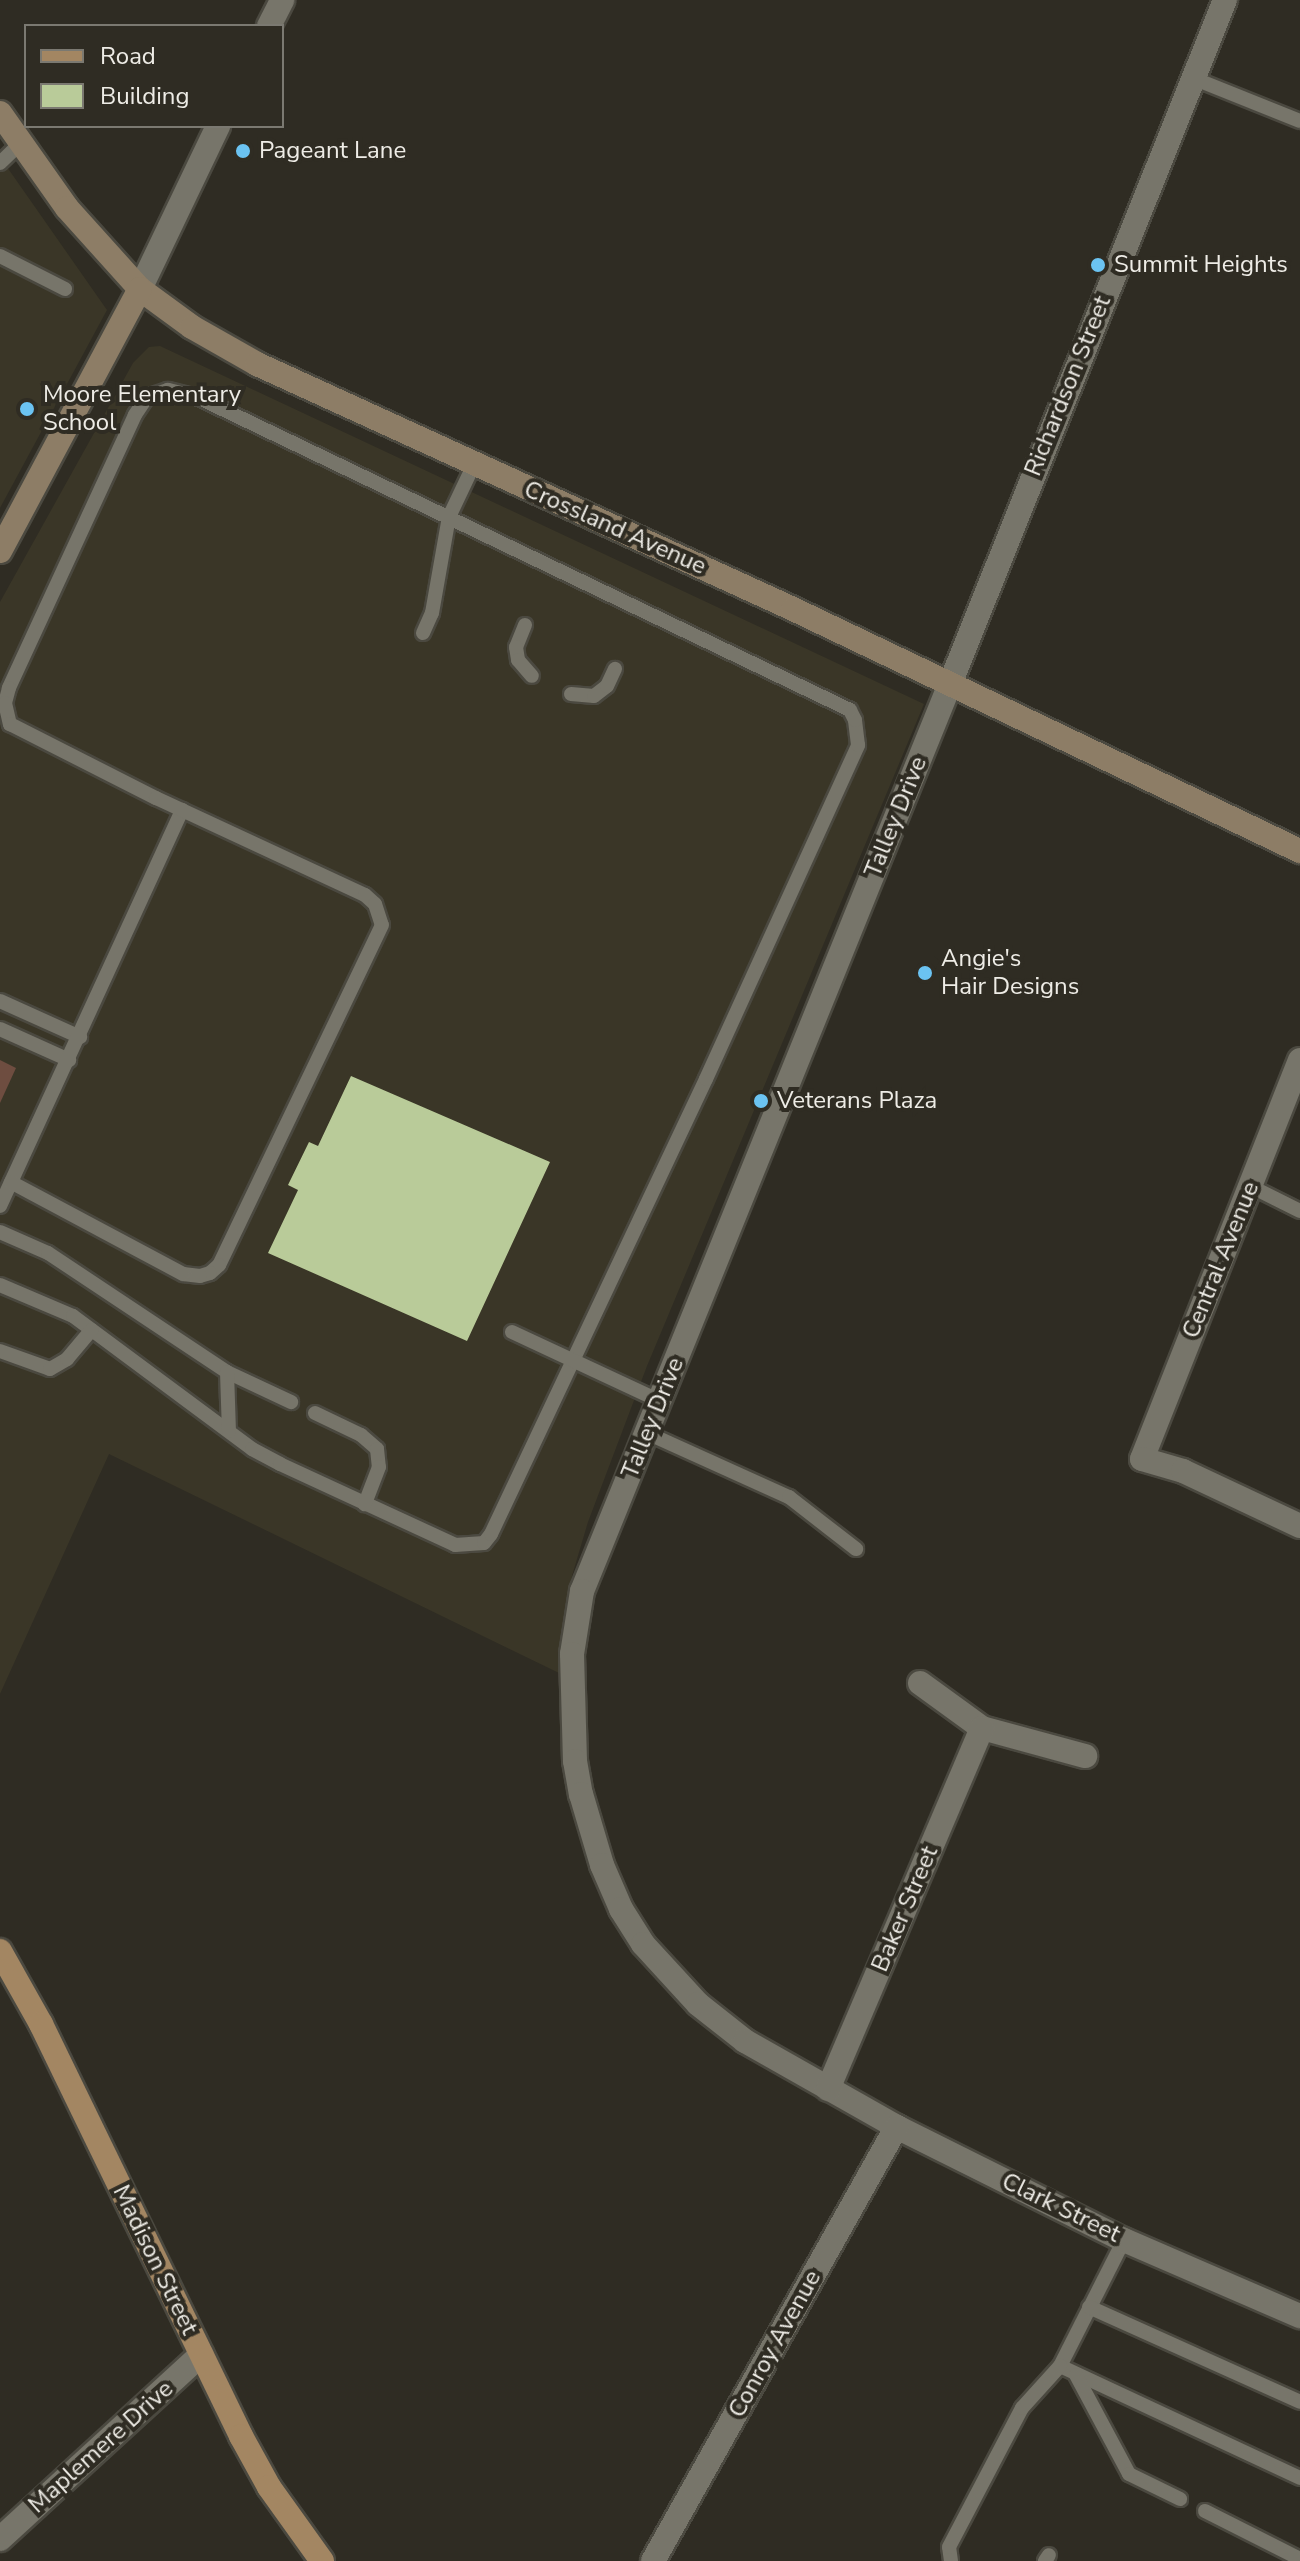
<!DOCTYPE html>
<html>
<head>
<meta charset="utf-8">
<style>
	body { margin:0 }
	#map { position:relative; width:1300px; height:2561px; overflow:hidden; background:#2f2c23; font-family:"Nunito Sans",sans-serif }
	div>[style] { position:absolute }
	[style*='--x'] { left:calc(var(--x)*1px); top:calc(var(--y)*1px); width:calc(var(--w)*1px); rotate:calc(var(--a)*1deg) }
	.built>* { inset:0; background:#3a3627 }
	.green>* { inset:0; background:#6e4d40 }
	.building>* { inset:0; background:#b9cb99 }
	.roads { filter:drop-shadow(2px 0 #4b4940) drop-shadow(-2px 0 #4b4940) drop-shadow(0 2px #4b4940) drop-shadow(0 -2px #4b4940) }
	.service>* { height:14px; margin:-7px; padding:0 7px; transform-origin:7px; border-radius:7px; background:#77756a }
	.minor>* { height:24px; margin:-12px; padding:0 12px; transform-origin:12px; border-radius:12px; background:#77756a }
	.tertiary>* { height:24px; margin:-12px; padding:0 12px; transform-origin:12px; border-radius:12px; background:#77756a }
	.secondary>* { height:24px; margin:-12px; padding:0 12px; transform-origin:12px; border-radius:12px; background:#8d7d66 }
	.primary>* { height:24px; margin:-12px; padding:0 12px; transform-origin:12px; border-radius:12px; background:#a38662 }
	.dots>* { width:22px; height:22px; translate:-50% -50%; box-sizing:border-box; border:4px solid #2f2c23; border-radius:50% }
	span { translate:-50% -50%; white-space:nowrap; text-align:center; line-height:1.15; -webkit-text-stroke:8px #2f2c23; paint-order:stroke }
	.poi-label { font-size:24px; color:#eeece6 }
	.left { translate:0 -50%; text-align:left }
	.street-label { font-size:24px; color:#eeece6 }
	.legend { position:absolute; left:24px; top:24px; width:260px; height:104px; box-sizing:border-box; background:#2f2c23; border:2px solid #7b7971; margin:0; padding:10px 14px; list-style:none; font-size:24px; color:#eeece6 }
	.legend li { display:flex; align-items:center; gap:16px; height:40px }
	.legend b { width:40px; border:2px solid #7b7971 }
</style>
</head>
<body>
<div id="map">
	<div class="built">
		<div style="clip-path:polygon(0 157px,107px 310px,0 508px)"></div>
		<div style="clip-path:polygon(160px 346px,924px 704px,647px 1366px,588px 1522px,572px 1576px,559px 1673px,109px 1454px,0 1694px,0 602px,133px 363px,149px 347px)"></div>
	</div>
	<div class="green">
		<div style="clip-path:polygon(0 1060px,16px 1068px,0 1103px)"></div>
	</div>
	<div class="building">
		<div style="clip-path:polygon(351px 1076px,550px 1162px,467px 1341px,268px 1253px,298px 1190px,288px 1185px,309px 1142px,318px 1146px)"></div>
	</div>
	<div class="roads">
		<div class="service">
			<div style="--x:1193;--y:78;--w:115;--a:21.9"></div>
			<div style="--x:0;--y:163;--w:29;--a:-44"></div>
			<div style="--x:0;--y:256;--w:73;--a:26.9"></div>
			<div style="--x:525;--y:625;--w:24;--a:112"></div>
			<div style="--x:516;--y:647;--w:13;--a:81"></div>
			<div style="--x:518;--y:660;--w:21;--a:49"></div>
			<div style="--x:423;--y:633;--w:22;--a:-66"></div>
			<div style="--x:432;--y:613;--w:97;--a:-80"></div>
			<div style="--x:449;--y:517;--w:59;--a:-64.7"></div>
			<div style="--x:571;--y:694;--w:23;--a:5"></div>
			<div style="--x:594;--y:696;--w:16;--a:-38"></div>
			<div style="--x:607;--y:686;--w:19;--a:-65"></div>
			<div style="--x:0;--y:1001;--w:88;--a:24.2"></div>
			<div style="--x:0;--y:1029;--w:76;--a:24.2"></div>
			<div style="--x:1250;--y:1186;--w:56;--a:26.6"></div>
			<div style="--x:0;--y:1206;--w:436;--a:-65.3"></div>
			<div style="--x:0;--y:1232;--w:52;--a:23.6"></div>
			<div style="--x:48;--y:1253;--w:215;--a:33.6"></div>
			<div style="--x:227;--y:1372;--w:71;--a:25.1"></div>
			<div style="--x:0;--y:1285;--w:79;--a:23"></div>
			<div style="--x:73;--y:1316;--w:223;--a:36.6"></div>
			<div style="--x:252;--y:1449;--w:32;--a:28"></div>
			<div style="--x:280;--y:1464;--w:193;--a:24.8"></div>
			<div style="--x:455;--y:1545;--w:29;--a:-4"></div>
			<div style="--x:484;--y:1543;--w:11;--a:-52"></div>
			<div style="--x:491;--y:1534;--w:503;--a:-64.71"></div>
			<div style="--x:706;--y:1079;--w:367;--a:-65.5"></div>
			<div style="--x:858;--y:745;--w:25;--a:-97"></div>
			<div style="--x:855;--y:720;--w:11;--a:-117"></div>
			<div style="--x:850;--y:710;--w:724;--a:-154.39"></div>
			<div style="--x:197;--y:397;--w:30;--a:-166"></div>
			<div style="--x:168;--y:390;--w:22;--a:162"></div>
			<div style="--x:147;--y:397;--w:22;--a:124"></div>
			<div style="--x:135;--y:415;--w:301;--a:114.8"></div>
			<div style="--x:9;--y:688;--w:16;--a:105"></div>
			<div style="--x:5;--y:703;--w:22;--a:77"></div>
			<div style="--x:10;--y:724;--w:164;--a:26.9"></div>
			<div style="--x:156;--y:798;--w:230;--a:24.9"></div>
			<div style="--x:365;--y:895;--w:13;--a:42"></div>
			<div style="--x:375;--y:904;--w:22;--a:72"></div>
			<div style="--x:382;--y:925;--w:377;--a:115.6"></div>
			<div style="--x:219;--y:1265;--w:12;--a:138"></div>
			<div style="--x:210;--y:1273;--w:10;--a:163"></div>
			<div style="--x:200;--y:1276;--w:17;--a:-173"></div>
			<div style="--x:183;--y:1274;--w:195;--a:-151.9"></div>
			<div style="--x:512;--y:1332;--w:163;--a:25"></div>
			<div style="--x:0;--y:1351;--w:53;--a:19.8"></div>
			<div style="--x:50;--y:1369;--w:20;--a:-30"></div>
			<div style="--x:67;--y:1359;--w:38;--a:-50"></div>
			<div style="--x:227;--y:1372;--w:59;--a:88.1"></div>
			<div style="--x:315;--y:1413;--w:51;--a:25.6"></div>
			<div style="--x:361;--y:1435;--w:21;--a:41"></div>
			<div style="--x:377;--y:1449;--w:18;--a:84"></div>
			<div style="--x:379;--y:1467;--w:40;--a:111"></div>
			<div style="--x:647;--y:1433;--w:156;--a:24.3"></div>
			<div style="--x:789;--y:1497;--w:85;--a:37.8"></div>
			<div style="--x:1124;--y:2240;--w:141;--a:116.9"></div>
			<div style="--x:1060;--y:2366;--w:265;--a:25"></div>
			<div style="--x:1089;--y:2307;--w:231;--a:24.2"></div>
			<div style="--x:1076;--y:2375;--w:112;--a:61.8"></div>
			<div style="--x:1129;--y:2474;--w:57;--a:26.1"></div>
			<div style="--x:1205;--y:2511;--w:106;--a:26.8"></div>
			<div style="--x:951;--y:2561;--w:14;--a:-98"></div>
			<div style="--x:949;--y:2547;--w:157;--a:-62.3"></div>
			<div style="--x:1022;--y:2408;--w:57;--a:-47.9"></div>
			<div style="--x:1045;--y:2561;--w:7;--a:-56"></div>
		</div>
		<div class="minor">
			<div style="--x:269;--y:26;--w:29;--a:-63"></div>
			<div style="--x:140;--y:289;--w:181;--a:-64.4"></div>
			<div style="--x:950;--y:684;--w:979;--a:112.08"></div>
			<div style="--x:582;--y:1591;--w:64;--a:99"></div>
			<div style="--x:572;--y:1654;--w:107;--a:88.4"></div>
			<div style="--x:575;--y:1761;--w:34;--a:80"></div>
			<div style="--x:581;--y:1794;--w:74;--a:73.5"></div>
			<div style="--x:602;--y:1865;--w:48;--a:66.6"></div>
			<div style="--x:621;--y:1909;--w:41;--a:57.8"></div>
			<div style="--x:643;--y:1944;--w:81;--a:47.5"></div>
			<div style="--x:698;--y:2004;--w:60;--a:38.2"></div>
			<div style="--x:745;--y:2041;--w:175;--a:29.5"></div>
			<div style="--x:897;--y:2127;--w:254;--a:26.5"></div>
			<div style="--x:1124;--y:2240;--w:192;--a:23.4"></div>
			<div style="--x:1300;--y:1060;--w:429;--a:111.6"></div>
			<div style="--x:1142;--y:1459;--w:43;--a:16.3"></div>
			<div style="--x:1183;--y:1471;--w:129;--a:25.2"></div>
			<div style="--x:920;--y:1683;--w:77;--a:36"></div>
			<div style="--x:982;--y:1728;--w:107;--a:15.2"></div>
			<div style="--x:828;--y:2089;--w:392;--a:-66.9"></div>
			<div style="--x:0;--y:2539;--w:273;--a:-42.5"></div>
			<div style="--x:653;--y:2561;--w:498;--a:-60.7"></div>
		</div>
		<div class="tertiary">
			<div style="--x:950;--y:684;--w:737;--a:-68.1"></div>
		</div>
		<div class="secondary">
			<div style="--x:0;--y:113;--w:116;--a:54.8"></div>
			<div style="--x:67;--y:208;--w:109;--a:48"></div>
			<div style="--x:140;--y:289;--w:64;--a:36.2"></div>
			<div style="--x:192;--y:327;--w:75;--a:29.6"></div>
			<div style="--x:257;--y:364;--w:589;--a:24.56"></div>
			<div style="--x:793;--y:609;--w:562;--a:25.52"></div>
			<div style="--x:0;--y:551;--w:297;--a:-61.9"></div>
		</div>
		<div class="primary">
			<div style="--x:0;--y:1951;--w:84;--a:60.7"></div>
			<div style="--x:41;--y:2024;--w:458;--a:64.1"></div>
			<div style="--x:241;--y:2436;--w:58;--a:61.2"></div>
			<div style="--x:269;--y:2487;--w:91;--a:54.4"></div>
		</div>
	</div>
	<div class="dots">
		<div style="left:243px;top:151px;background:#6bc3f2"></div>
		<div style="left:1098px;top:265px;background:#6bc3f2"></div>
		<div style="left:27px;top:409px;background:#6bc3f2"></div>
		<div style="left:925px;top:973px;background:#6bc3f2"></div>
		<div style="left:761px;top:1101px;background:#6bc3f2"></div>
	</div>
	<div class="poi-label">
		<span class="left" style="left:259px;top:151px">Pageant Lane</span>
		<span class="left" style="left:1114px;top:265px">Summit Heights</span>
		<span class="left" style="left:43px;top:409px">Moore Elementary<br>School</span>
		<span class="left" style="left:941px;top:973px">Angie's<br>Hair Designs</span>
		<span class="left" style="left:777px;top:1101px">Veterans Plaza</span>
	</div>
	<div class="street-label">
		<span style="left:1068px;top:386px;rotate:-68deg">Richardson Street</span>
		<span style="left:615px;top:528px;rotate:24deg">Crossland Avenue</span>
		<span style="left:896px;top:817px;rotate:-68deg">Talley Drive</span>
		<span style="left:1221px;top:1260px;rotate:-68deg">Central Avenue</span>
		<span style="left:653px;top:1418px;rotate:-68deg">Talley Drive</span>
		<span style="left:905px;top:1909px;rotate:-67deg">Baker Street</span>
		<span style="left:1061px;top:2208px;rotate:26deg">Clark Street</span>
		<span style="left:155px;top:2260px;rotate:64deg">Madison Street</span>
		<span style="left:775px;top:2344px;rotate:-61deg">Conroy Avenue</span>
		<span style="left:101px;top:2447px;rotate:-42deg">Maplemere Drive</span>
	</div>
	<ul class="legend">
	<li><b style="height:10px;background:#a38662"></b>Road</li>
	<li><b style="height:22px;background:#b9cb99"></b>Building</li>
	</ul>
</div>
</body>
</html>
